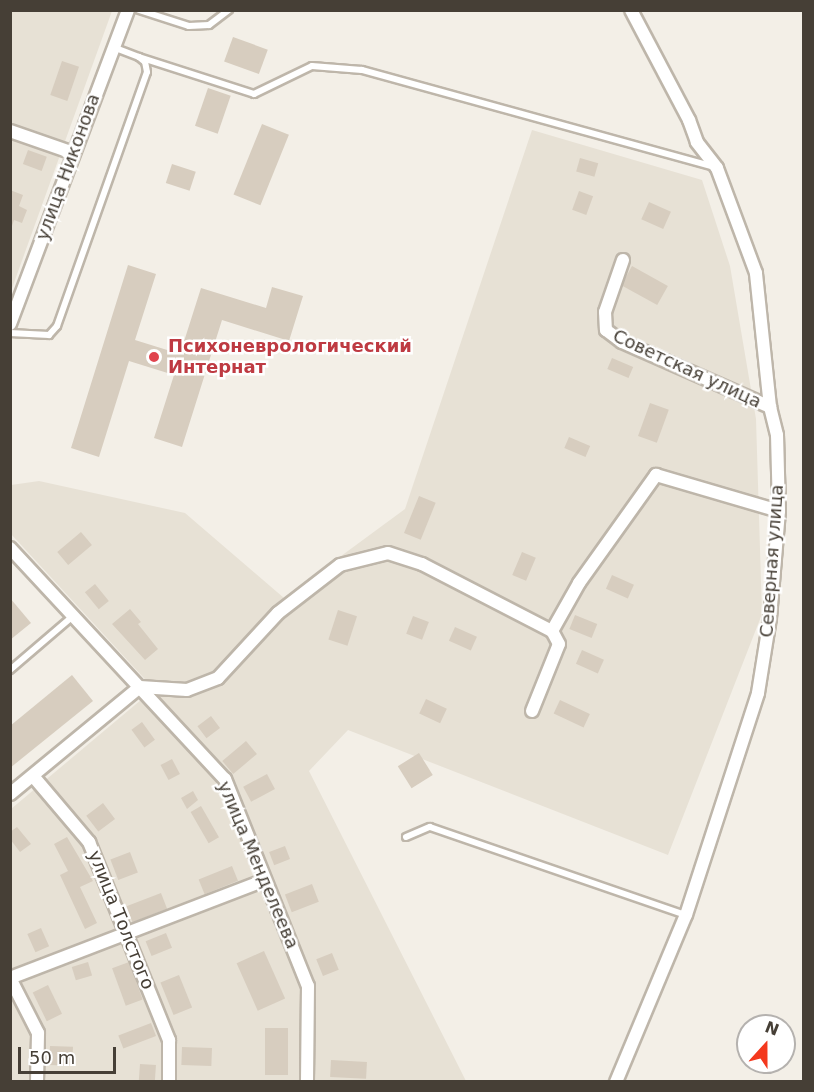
<!DOCTYPE html>
<html>
<head>
<meta charset="utf-8">
<style>
	body { margin:0 }
	#map { position:relative; width:814px; height:1092px; overflow:hidden; background:#f3efe7; font-family:"DejaVu Sans",sans-serif }
	div>[style] { position:absolute }
	[style*='--x'] { left:calc(var(--x)*1px); top:calc(var(--y)*1px); width:calc(var(--w)*1px); rotate:calc(var(--a)*1deg) }
	.residential>* { inset:0; background:#e7e1d5 }
	.building>* { inset:0; background:#d7cdbf; transform-origin:0 0 }
	.roads { filter:drop-shadow(2px 0 #beb6aa) drop-shadow(-2px 0 #beb6aa) drop-shadow(0 2px #beb6aa) drop-shadow(0 -2px #beb6aa) }
	.service>* { height:6px; margin:-3px; padding:0 3px; transform-origin:3px; border-radius:3px; background:#fff }
	.minor>* { height:12px; margin:-6px; padding:0 6px; transform-origin:6px; border-radius:6px; background:#fff }
	.dots>* { width:16px; height:16px; translate:-50% -50%; box-sizing:border-box; border:3px solid #fff; border-radius:50% }
	span { translate:-50% -50%; white-space:nowrap; text-align:center; line-height:1.15; -webkit-text-stroke:5px #fff; paint-order:stroke }
	.street-label { font-size:18px; color:#463f36 }
	.health-label { font-size:18px; color:#be3a42; font-weight:700 }
	.left { translate:0 -50%; text-align:left }
	.frame { position:absolute; inset:0; border:12px solid #463f36; pointer-events:none }
	.north { position:absolute; left:736px; top:1014px; width:60px; height:60px; box-sizing:border-box; background:#fff; border:2px solid #b5b2af; border-radius:50%; rotate:21deg; font-size:16px; font-weight:700; line-height:24px; text-align:center; color:#463f36 }
	.north::after { content:''; display:block; margin:auto; width:21px; height:27px; background:#f4381d; clip-path:polygon(50% 0,100% 100%,50% 72%,0 100%) }
	.scale { position:absolute; left:18px; top:1047px; width:98px; height:27px; box-sizing:border-box; border:3px solid #463f36; border-top:0; padding-left:8px; font-size:18px; line-height:21px; white-space:nowrap; color:#463f36; -webkit-text-stroke:4px #fff; paint-order:stroke }
</style>
</head>
<body>
<div id="map">
	<div class="residential">
		<div style="clip-path:polygon(11px 11px,112px 11px,11px 291px)"></div>
		<div style="clip-path:polygon(532px 130px,702px 180px,730px 266px,756px 419px,762px 614px,668px 855px,348px 730px,309px 771px,466px 1081px,11px 1081px,11px 809px,154px 689px,11px 534px,11px 485px,39px 481px,185px 513px,284px 598px,405px 509px)"></div>
	</div>
	<div class="building">
		<div style="left:233px;top:37px;width:37px;height:26px;rotate:20deg"></div>
		<div style="left:62px;top:61px;width:18px;height:36px;rotate:19deg"></div>
		<div style="left:208px;top:88px;width:24px;height:40px;rotate:19deg"></div>
		<div style="left:262px;top:124px;width:29px;height:76px;rotate:22deg"></div>
		<div style="left:28px;top:150px;width:20px;height:15px;rotate:20deg"></div>
		<div style="left:580px;top:158px;width:19px;height:14px;rotate:16deg"></div>
		<div style="left:172px;top:164px;width:25px;height:20px;rotate:18deg"></div>
		<div style="clip-path:polygon(10px 190px,23px 195px,19px 206px,27px 210px,22px 223px,14px 220px,12px 226px)"></div>
		<div style="left:579px;top:191px;width:15px;height:20px;rotate:20deg"></div>
		<div style="left:649px;top:202px;width:24px;height:19px;rotate:24deg"></div>
		<div style="clip-path:polygon(128px 265px,156px 274px,135px 340px,180px 354px,201px 288px,266px 308px,272px 287px,303px 296px,289px 341px,222px 320px,182px 447px,154px 438px,174px 375px,129px 361px,99px 457px,71px 448px)"></div>
		<div style="left:632px;top:266px;width:41px;height:22px;rotate:29deg"></div>
		<div style="left:612px;top:358px;width:23px;height:12px;rotate:23deg"></div>
		<div style="left:650px;top:403px;width:20px;height:35px;rotate:20deg"></div>
		<div style="left:569px;top:437px;width:23px;height:12px;rotate:23deg"></div>
		<div style="left:419px;top:496px;width:18px;height:40px;rotate:22deg"></div>
		<div style="left:81px;top:532px;width:17px;height:31px;rotate:50deg"></div>
		<div style="left:522px;top:552px;width:15px;height:25px;rotate:23deg"></div>
		<div style="left:612px;top:575px;width:24px;height:15px;rotate:24deg"></div>
		<div style="left:95px;top:584px;width:22px;height:13px;rotate:51deg"></div>
		<div style="clip-path:polygon(10px 598px,31px 623px,10px 640px)"></div>
		<div style="clip-path:polygon(130px 609px,141px 622px,138px 624px,158px 649px,145px 660px,112px 624px)"></div>
		<div style="left:338px;top:610px;width:20px;height:31px;rotate:18deg"></div>
		<div style="left:575px;top:615px;width:24px;height:15px;rotate:22deg"></div>
		<div style="left:413px;top:616px;width:17px;height:19px;rotate:21deg"></div>
		<div style="left:455px;top:627px;width:24px;height:15px;rotate:24deg"></div>
		<div style="left:582px;top:650px;width:24px;height:15px;rotate:24deg"></div>
		<div style="clip-path:polygon(72px 675px,93px 701px,10px 768px,10px 726px)"></div>
		<div style="left:426px;top:699px;width:23px;height:16px;rotate:25deg"></div>
		<div style="left:560px;top:700px;width:33px;height:15px;rotate:25deg"></div>
		<div style="left:211px;top:716px;width:15px;height:17px;rotate:53deg"></div>
		<div style="left:142px;top:722px;width:22px;height:13px;rotate:54deg"></div>
		<div style="left:246px;top:741px;width:17px;height:31px;rotate:50deg"></div>
		<div style="left:419px;top:753px;width:26px;height:25px;rotate:58deg"></div>
		<div style="left:172px;top:759px;width:17px;height:13px;rotate:62deg"></div>
		<div style="left:267px;top:774px;width:17px;height:27px;rotate:62deg"></div>
		<div style="clip-path:polygon(193px 791px,198px 800px,187px 809px,181px 798px)"></div>
		<div style="left:103px;top:803px;width:20px;height:21px;rotate:53deg"></div>
		<div style="left:201px;top:806px;width:36px;height:12px;rotate:60deg"></div>
		<div style="clip-path:polygon(17px 827px,31px 844px,20px 852px,10px 839px,10px 832px)"></div>
		<div style="clip-path:polygon(67px 837px,93px 881px,80px 887px,97px 923px,85px 929px,60px 875px,68px 871px,54px 844px)"></div>
		<div style="left:285px;top:846px;width:14px;height:17px;rotate:69deg"></div>
		<div style="left:130px;top:852px;width:22px;height:21px;rotate:69deg"></div>
		<div style="left:232px;top:866px;width:16px;height:36px;rotate:68deg"></div>
		<div style="left:312px;top:884px;width:19px;height:29px;rotate:69deg"></div>
		<div style="left:161px;top:893px;width:17px;height:37px;rotate:69deg"></div>
		<div style="left:41px;top:928px;width:20px;height:15px;rotate:66deg"></div>
		<div style="left:166px;top:933px;width:16px;height:22px;rotate:68deg"></div>
		<div style="left:264px;top:951px;width:52px;height:30px;rotate:66deg"></div>
		<div style="left:332px;top:953px;width:18px;height:17px;rotate:68deg"></div>
		<div style="left:88px;top:962px;width:14px;height:17px;rotate:73deg"></div>
		<div style="left:129px;top:962px;width:40px;height:18px;rotate:70deg"></div>
		<div style="left:179px;top:975px;width:35px;height:20px;rotate:68deg"></div>
		<div style="left:48px;top:985px;width:32px;height:17px;rotate:64deg"></div>
		<div style="left:151px;top:1023px;width:14px;height:35px;rotate:69deg"></div>
		<div style="left:265px;top:1028px;width:23px;height:47px"></div>
		<div style="left:50px;top:1046px;width:23px;height:19px;rotate:2deg"></div>
		<div style="left:182px;top:1047px;width:30px;height:18px;rotate:2deg"></div>
		<div style="left:331px;top:1060px;width:36px;height:17px;rotate:3deg"></div>
		<div style="left:140px;top:1064px;width:16px;height:17px;rotate:4deg"></div>
	</div>
	<div class="roads">
		<div class="service">
			<div style="--x:139;--y:10;--w:52;--a:17.7"></div>
			<div style="--x:189;--y:26;--w:20;--a:-3"></div>
			<div style="--x:209;--y:25;--w:25;--a:-37"></div>
			<div style="--x:139;--y:57;--w:121;--a:17.8"></div>
			<div style="--x:254;--y:94;--w:64;--a:-25.8"></div>
			<div style="--x:312;--y:66;--w:50;--a:4.6"></div>
			<div style="--x:362;--y:70;--w:364;--a:15.4"></div>
			<div style="--x:10;--y:333;--w:39;--a:3"></div>
			<div style="--x:49;--y:335;--w:12;--a:-48"></div>
			<div style="--x:57;--y:326;--w:269;--a:-70.5"></div>
			<div style="--x:147;--y:72;--w:10;--a:-101"></div>
			<div style="--x:145;--y:62;--w:8;--a:-140"></div>
			<div style="--x:139;--y:57;--w:28;--a:-159"></div>
			<div style="--x:10;--y:670;--w:83;--a:-40.6"></div>
			<div style="--x:406;--y:837;--w:26;--a:-23"></div>
			<div style="--x:430;--y:827;--w:271;--a:19"></div>
		</div>
		<div class="minor">
			<div style="--x:10;--y:131;--w:67;--a:19.2"></div>
			<div style="--x:623;--y:260;--w:55;--a:109.1"></div>
			<div style="--x:605;--y:312;--w:18;--a:87"></div>
			<div style="--x:606;--y:330;--w:20;--a:37"></div>
			<div style="--x:622;--y:342;--w:162;--a:23.7"></div>
			<div style="--x:10;--y:324;--w:335;--a:-69.4"></div>
			<div style="--x:10;--y:548;--w:316;--a:47.1"></div>
			<div style="--x:225;--y:779;--w:223;--a:68.2"></div>
			<div style="--x:308;--y:986;--w:96;--a:90.6"></div>
			<div style="--x:532;--y:711;--w:72;--a:-68.1"></div>
			<div style="--x:559;--y:644;--w:15;--a:-118"></div>
			<div style="--x:33;--y:776;--w:87;--a:49.7"></div>
			<div style="--x:89;--y:842;--w:214;--a:68"></div>
			<div style="--x:169;--y:1040;--w:42;--a:90"></div>
			<div style="--x:10;--y:794;--w:168;--a:-39.5"></div>
			<div style="--x:140;--y:687;--w:47;--a:3.7"></div>
			<div style="--x:187;--y:690;--w:33;--a:-21"></div>
			<div style="--x:218;--y:678;--w:88;--a:-47.3"></div>
			<div style="--x:278;--y:613;--w:78;--a:-37.7"></div>
			<div style="--x:340;--y:565;--w:49;--a:-14"></div>
			<div style="--x:388;--y:553;--w:36;--a:18"></div>
			<div style="--x:422;--y:564;--w:146;--a:27.3"></div>
			<div style="--x:552;--y:631;--w:55;--a:-60.6"></div>
			<div style="--x:579;--y:583;--w:133;--a:-54.5"></div>
			<div style="--x:656;--y:475;--w:128;--a:16.3"></div>
			<div style="--x:37;--y:1082;--w:49;--a:-88.8"></div>
			<div style="--x:38;--y:1033;--w:62;--a:-117"></div>
			<div style="--x:10;--y:978;--w:273;--a:-21"></div>
			<div style="--x:616;--y:1082;--w:181;--a:-67.3"></div>
			<div style="--x:686;--y:915;--w:233;--a:-72"></div>
			<div style="--x:758;--y:693;--w:76;--a:-80.9"></div>
			<div style="--x:770;--y:618;--w:107;--a:-85.2"></div>
			<div style="--x:779;--y:511;--w:76;--a:-91.5"></div>
			<div style="--x:777;--y:435;--w:29;--a:-104"></div>
			<div style="--x:770;--y:407;--w:135;--a:-96"></div>
			<div style="--x:756;--y:273;--w:112;--a:-110.4"></div>
			<div style="--x:717;--y:168;--w:33;--a:-128"></div>
			<div style="--x:697;--y:142;--w:23;--a:-110"></div>
			<div style="--x:689;--y:120;--w:124;--a:-117.8"></div>
		</div>
	</div>
	<div class="dots">
		<div style="left:154px;top:357px;background:#e0444e"></div>
	</div>
	<div class="street-label">
		<span style="left:68px;top:167px;rotate:-70deg">улица Никонова</span>
		<span style="left:687px;top:369px;rotate:25deg">Советская улица</span>
		<span style="left:772px;top:561px;rotate:-86deg">Северная улица</span>
		<span style="left:258px;top:865px;rotate:67deg">улица Менделеева</span>
		<span style="left:121px;top:920px;rotate:68deg">улица Толстого</span>
	</div>
	<div class="health-label">
		<span class="left" style="left:168px;top:357px">Психоневрологический<br>Интернат</span>
	</div>
	<div class="frame"></div>
	<div class="north">N</div>
	<div class="scale">50 m</div>
</div>
</body>
</html>
